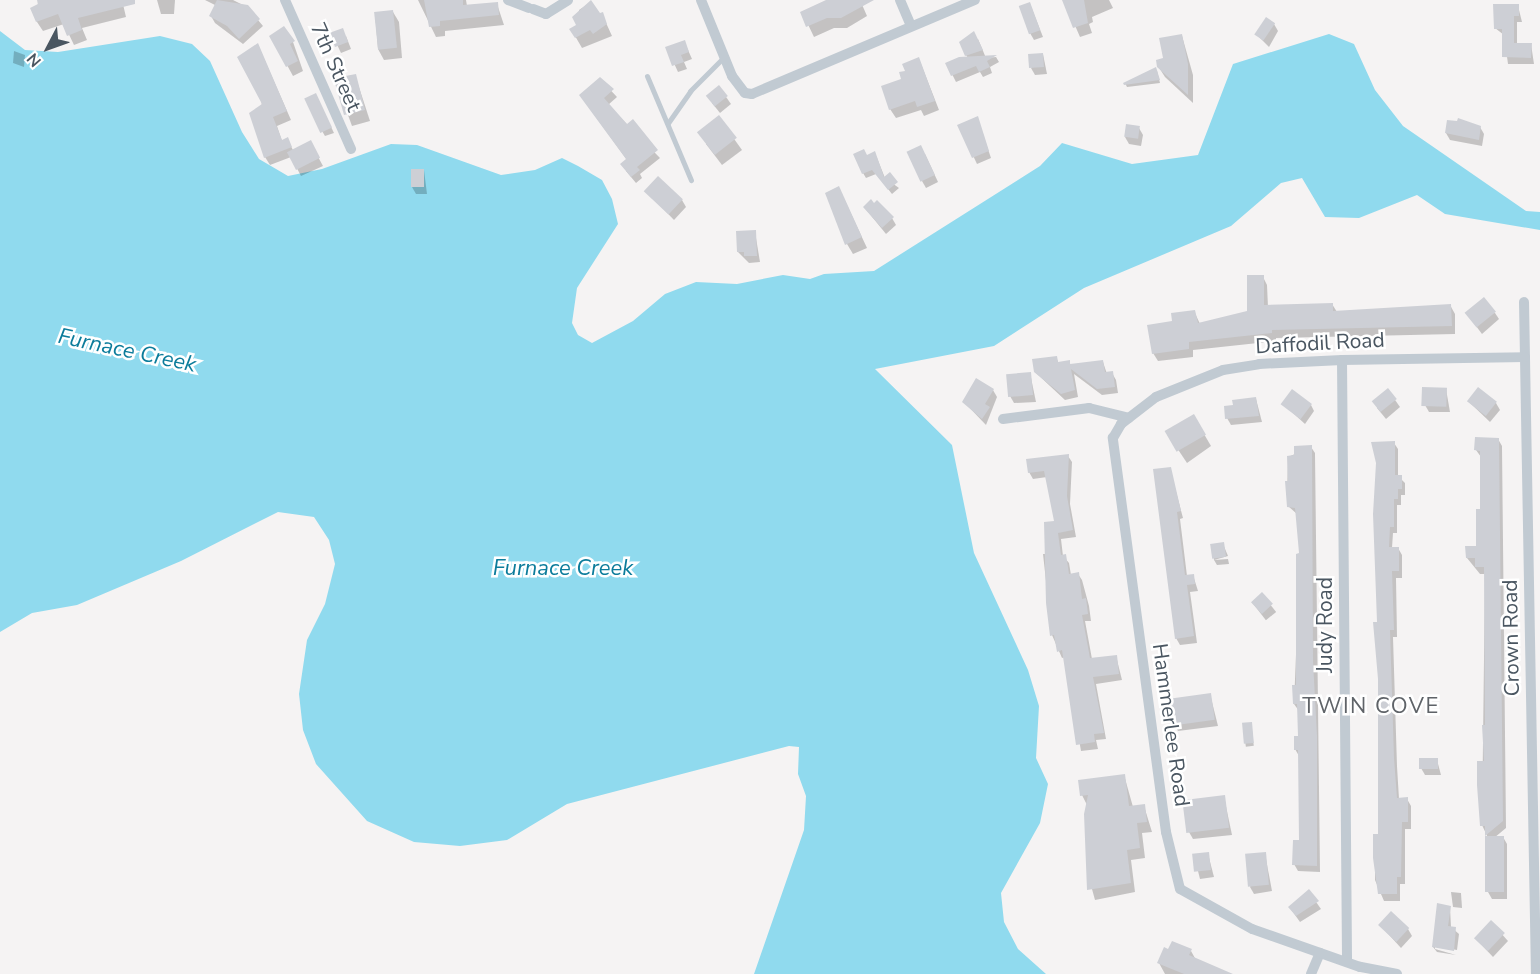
<!DOCTYPE html>
<html>
<head>
<meta charset="utf-8">
<style>
	body { margin:0 }
	#map { position:relative; width:1540px; height:974px; overflow:hidden; background:#f5f3f3; font-family:"Nunito Sans",sans-serif }
	div>[style] { position:absolute }
	[style*='--x'] { left:calc(var(--x)*1px); top:calc(var(--y)*1px); width:calc(var(--w)*1px); rotate:calc(var(--a)*1deg) }
	.water>* { inset:0; background:#90daee }
	.shadow>* { inset:0; background:#0003; transform-origin:0 0 }
	.building>* { inset:0; background:#cdcfd5; transform-origin:0 0 }
	.lane>* { height:5px; margin:-2.5px; padding:0 2.5px; transform-origin:2.5px; border-radius:2.5px; background:#c1cad2 }
	.street>* { height:10px; margin:-5px; padding:0 5px; transform-origin:5px; border-radius:5px; background:#c1cad2 }
	span { translate:-50% -50%; white-space:nowrap; text-align:center; line-height:1.15; -webkit-text-stroke:5px #fff; paint-order:stroke }
	.street-label { font-size:21px; color:#4a5661 }
	.water-label { font-size:22px; color:#0c7c9b; font-style:italic }
	.neighbourhood-label { font-size:22px; color:#5f6368; letter-spacing:1.5px }
	.north { position:absolute; left:18px; top:18px; width:60px; height:60px; -webkit-text-stroke:4px #fff; paint-order:stroke; rotate:229deg; font-size:16px; font-weight:700; line-height:24px; text-align:center; color:#4a5661 }
	.north::after { content:''; display:block; margin:auto; width:21px; height:27px; background:#4a5661; clip-path:polygon(50% 0,100% 100%,50% 72%,0 100%) }
</style>
</head>
<body>
<div id="map">
	<div class="water">
		<div style="clip-path:polygon(0 31px,25px 50px,58px 52px,160px 36px,192px 44px,210px 61px,242px 132px,259px 159px,288px 176px,322px 169px,391px 144px,417px 145px,501px 175px,535px 170px,562px 158px,578px 166px,602px 180px,612px 199px,618px 224px,577px 288px,572px 323px,578px 335px,592px 343px,633px 321px,665px 294px,696px 282px,737px 284px,783px 275px,810px 279px,824px 274px,874px 271px,1040px 166px,1062px 143px,1132px 164px,1198px 155px,1233px 64px,1329px 34px,1354px 44px,1375px 90px,1403px 126px,1526px 211px,1540px 212px,1540px 230px,1445px 214px,1417px 195px,1359px 218px,1325px 217px,1302px 178px,1281px 183px,1231px 226px,1084px 288px,994px 346px,875px 369px,952px 445px,974px 553px,1028px 670px,1039px 706px,1036px 758px,1048px 784px,1040px 823px,1001px 893px,1004px 922px,1018px 949px,1046px 974px,754px 974px,804px 830px,806px 796px,798px 774px,799px 747px,789px 746px,567px 804px,507px 840px,460px 846px,414px 842px,367px 821px,316px 764px,303px 730px,299px 694px,307px 640px,325px 604px,335px 564px,329px 540px,314px 517px,278px 512px,181px 561px,77px 605px,32px 613px,0 632px)"></div>
	</div>
	<div class="shadow">
		<div style="clip-path:polygon(38px 0,122px 0,126px 17px,82px 28px,87px 40px,74px 45px,64px 24px,43px 31px,37px 22px)"></div>
		<div style="clip-path:polygon(157px 0,175px 0,174px 14px,161px 14px)"></div>
		<div style="clip-path:polygon(205px 0,233px 0,247px 7px,263px 26px,243px 44px,215px 23px,211px 16px,215px 5px)"></div>
		<div style="clip-path:polygon(418px 0,466px 0,467px 6px,497px 4px,504px 25px,445px 31px,445px 36px,436px 37px)"></div>
		<div style="clip-path:polygon(829px 0,860px 0,867px 16px,847px 28px,834px 28px,814px 37px,802px 12px)"></div>
		<div style="clip-path:polygon(1064px 0,1109px 0,1113px 8px,1092px 17px,1093px 22px,1089px 24px,1092px 33px,1080px 37px)"></div>
		<div style="clip-path:polygon(591px 2px,599px 15px,602px 14px,612px 36px,582px 48px,571px 29px,578px 26px,579px 10px)"></div>
		<div style="clip-path:polygon(1030px 4px,1043px 37px,1034px 40px,1030px 33px)"></div>
		<div style="clip-path:polygon(1518px 6px,1522px 22px,1517px 22px,1517px 44px,1531px 44px,1534px 64px,1508px 64px,1504px 35px,1495px 28px)"></div>
		<div style="clip-path:polygon(393px 12px,399px 22px,402px 58px,384px 60px,378px 49px,375px 13px)"></div>
		<div style="clip-path:polygon(1274px 24px,1278px 31px,1269px 47px,1257px 35px)"></div>
		<div style="clip-path:polygon(332px 34px,346px 36px,351px 49px,341px 53px)"></div>
		<div style="clip-path:polygon(271px 36px,293px 42px,303px 71px,293px 76px)"></div>
		<div style="clip-path:polygon(1182px 36px,1193px 75px,1193px 103px,1165px 77px,1158px 66px)"></div>
		<div style="clip-path:polygon(978px 39px,986px 58px,996px 57px,999px 62px,990px 67px,992px 73px,983px 77px,980px 72px,956px 82px,947px 64px,968px 58px,966px 55px)"></div>
		<div style="clip-path:polygon(684px 41px,692px 59px,684px 62px,687px 69px,678px 72px,667px 48px)"></div>
		<div style="clip-path:polygon(258px 45px,291px 120px,277px 126px,282px 141px,287px 139px,293px 150px,310px 142px,323px 166px,301px 176px,291px 157px,270px 165px,265px 157px)"></div>
		<div style="clip-path:polygon(14px 51px,25px 55px,24px 67px,13px 63px)"></div>
		<div style="clip-path:polygon(1043px 54px,1047px 74px,1035px 75px,1031px 68px)"></div>
		<div style="clip-path:polygon(919px 59px,939px 110px,924px 116px,921px 110px,896px 118px,890px 109px,907px 72px)"></div>
		<div style="clip-path:polygon(1157px 71px,1160px 83px,1127px 87px,1125px 83px)"></div>
		<div style="clip-path:polygon(355px 75px,370px 121px,352px 126px,337px 85px)"></div>
		<div style="clip-path:polygon(600px 79px,617px 97px,608px 105px,660px 158px,640px 174px,642px 178px,636px 183px,626px 171px,627px 160px,585px 102px)"></div>
		<div style="clip-path:polygon(719px 87px,731px 104px,720px 113px,712px 103px)"></div>
		<div style="clip-path:polygon(318px 100px,334px 133px,325px 136px,322px 131px)"></div>
		<div style="clip-path:polygon(977px 117px,991px 158px,977px 164px,959px 126px)"></div>
		<div style="clip-path:polygon(719px 118px,742px 150px,722px 165px,706px 144px)"></div>
		<div style="clip-path:polygon(1480px 127px,1484px 134px,1482px 146px,1450px 140px,1446px 133px)"></div>
		<div style="clip-path:polygon(1139px 128px,1143px 135px,1141px 146px,1129px 144px,1125px 137px)"></div>
		<div style="clip-path:polygon(925px 154px,938px 182px,926px 188px,922px 181px)"></div>
		<div style="clip-path:polygon(867px 156px,877px 158px,885px 178px,899px 188px,892px 194px,876px 174px,866px 178px,863px 173px)"></div>
		<div style="clip-path:polygon(424px 170px,427px 194px,416px 194px,412px 187px)"></div>
		<div style="clip-path:polygon(839px 188px,867px 248px,853px 254px,847px 244px)"></div>
		<div style="clip-path:polygon(646px 191px,682px 200px,686px 207px,674px 220px)"></div>
		<div style="clip-path:polygon(864px 207px,892px 218px,896px 225px,886px 234px)"></div>
		<div style="clip-path:polygon(755px 232px,760px 262px,749px 263px,738px 252px)"></div>
		<div style="clip-path:polygon(1263px 277px,1267px 285px,1268px 307px,1332px 304px,1337px 312px,1450px 305px,1455px 314px,1455px 334px,1276px 338px,1276px 341px,1193px 350px,1193px 357px,1158px 361px,1153px 353px,1174px 322px,1194px 311px,1200px 324px,1249px 312px)"></div>
		<div style="clip-path:polygon(1495px 313px,1499px 319px,1482px 334px,1467px 314px)"></div>
		<div style="clip-path:polygon(1056px 357px,1059px 364px,1069px 362px,1071px 365px,1103px 362px,1107px 374px,1112px 373px,1116px 380px,1118px 393px,1102px 395px,1074px 374px,1078px 397px,1065px 400px,1035px 372px)"></div>
		<div style="clip-path:polygon(1030px 373px,1036px 402px,1014px 403px,1010px 396px)"></div>
		<div style="clip-path:polygon(1446px 389px,1450px 412px,1429px 412px,1425px 405px)"></div>
		<div style="clip-path:polygon(993px 390px,997px 397px,986px 425px,964px 402px)"></div>
		<div style="clip-path:polygon(1388px 390px,1400px 407px,1386px 419px,1377px 408px)"></div>
		<div style="clip-path:polygon(1256px 399px,1262px 422px,1231px 425px,1227px 418px)"></div>
		<div style="clip-path:polygon(1468px 401px,1496px 403px,1500px 410px,1490px 422px)"></div>
		<div style="clip-path:polygon(1283px 404px,1311px 405px,1314px 411px,1305px 424px)"></div>
		<div style="clip-path:polygon(1194px 417px,1211px 446px,1187px 463px,1175px 445px)"></div>
		<div style="clip-path:polygon(1498px 439px,1502px 446px,1506px 828px,1494px 838px,1503px 837px,1507px 844px,1507px 899px,1492px 899px,1488px 892px,1488px 838px,1482px 825px,1485px 574px,1480px 574px,1467px 558px,1477px 547px,1481px 511px,1481px 457px,1476px 450px)"></div>
		<div style="clip-path:polygon(1394px 443px,1398px 449px,1398px 476px,1405px 483px,1405px 495px,1401px 495px,1401px 505px,1397px 505px,1397px 533px,1393px 533px,1392px 548px,1398px 548px,1402px 555px,1402px 578px,1396px 578px,1397px 637px,1393px 637px,1397px 766px,1399px 799px,1407px 799px,1411px 806px,1411px 829px,1405px 829px,1405px 884px,1400px 884px,1400px 901px,1384px 901px,1375px 880px,1375px 836px,1379px 836px,1379px 623px)"></div>
		<div style="clip-path:polygon(1311px 447px,1315px 453px,1320px 872px,1298px 871px,1294px 864px,1300px 842px,1299px 756px,1295px 749px,1300px 738px,1299px 711px,1294px 704px,1300px 555px,1297px 514px,1288px 506px,1287px 496px,1288px 457px)"></div>
		<div style="clip-path:polygon(1068px 456px,1072px 462px,1070px 504px,1076px 537px,1061px 539px,1063px 556px,1069px 563px,1071px 575px,1078px 574px,1082px 580px,1089px 606px,1091px 621px,1085px 621px,1092px 659px,1116px 656px,1122px 680px,1096px 684px,1106px 739px,1096px 740px,1098px 749px,1081px 751px,1065px 657px,1062px 658px,1052px 635px,1043px 554px,1048px 554px,1056px 522px,1047px 477px,1033px 479px,1029px 472px)"></div>
		<div style="clip-path:polygon(1170px 469px,1183px 518px,1180px 519px,1187px 576px,1193px 575px,1198px 591px,1190px 592px,1197px 643px,1180px 645px,1176px 638px)"></div>
		<div style="clip-path:polygon(1223px 544px,1228px 556px,1214px 560px,1212px 545px)"></div>
		<div style="clip-path:polygon(1228px 559px,1229px 564px,1217px 565px,1214px 560px)"></div>
		<div style="left:1262px;top:594px;width:23px;height:13px;rotate:52deg"></div>
		<div style="clip-path:polygon(1210px 694px,1218px 726px,1178px 731px,1174px 724px)"></div>
		<div style="left:1251px;top:723px;width:23px;height:8px;rotate:83deg"></div>
		<div style="clip-path:polygon(1437px 760px,1441px 775px,1425px 775px,1421px 768px)"></div>
		<div style="clip-path:polygon(1124px 775px,1133px 807px,1144px 806px,1152px 832px,1142px 833px,1145px 858px,1131px 860px,1135px 892px,1095px 900px,1087px 871px,1087px 805px,1082px 795px)"></div>
		<div style="clip-path:polygon(1224px 797px,1232px 835px,1193px 839px,1189px 832px)"></div>
		<div style="clip-path:polygon(1208px 854px,1214px 877px,1200px 879px,1194px 855px)"></div>
		<div style="clip-path:polygon(1265px 854px,1272px 891px,1254px 894px,1250px 887px)"></div>
		<div style="clip-path:polygon(1309px 892px,1321px 909px,1300px 922px,1290px 908px)"></div>
		<div style="clip-path:polygon(1451px 892px,1461px 893px,1462px 908px,1453px 907px)"></div>
		<div style="clip-path:polygon(1450px 907px,1451px 927px,1459px 934px,1457px 950px,1435px 946px,1435px 949px,1456px 955px,1437px 952px,1433px 947px)"></div>
		<div style="clip-path:polygon(1491px 922px,1508px 941px,1493px 957px,1476px 939px)"></div>
		<div style="clip-path:polygon(1380px 925px,1408px 929px,1412px 936px,1401px 948px)"></div>
		<div style="clip-path:polygon(1191px 951px,1196px 960px,1227px 974px,1165px 974px,1159px 963px)"></div>
	</div>
	<div class="building">
		<div style="clip-path:polygon(37px 0,135px 0,135px 4px,78px 18px,82px 30px,67px 36px,58px 14px,36px 22px,30px 8px,38px 4px)"></div>
		<div style="clip-path:polygon(217px 0,248px 5px,260px 19px,239px 39px,227px 26px,209px 16px)"></div>
		<div style="clip-path:polygon(424px 0,463px 0,463px 5px,498px 2px,499px 15px,440px 21px,440px 26px,429px 27px)"></div>
		<div style="clip-path:polygon(591px 0,600px 13px,603px 12px,607px 24px,593px 34px,590px 30px,575px 38px,569px 29px,576px 25px,572px 17px)"></div>
		<div style="clip-path:polygon(826px 0,874px 0,841px 18px,827px 18px,806px 27px,800px 12px)"></div>
		<div style="clip-path:polygon(1062px 0,1084px 0,1088px 23px,1073px 28px)"></div>
		<div style="left:1030px;top:2px;width:30px;height:12px;rotate:70deg"></div>
		<div style="clip-path:polygon(1493px 4px,1519px 4px,1519px 16px,1514px 16px,1514px 43px,1532px 43px,1531px 58px,1502px 57px,1502px 29px,1494px 29px)"></div>
		<div style="left:393px;top:10px;width:38px;height:19px;rotate:84deg"></div>
		<div style="left:1266px;top:17px;width:11px;height:21px;rotate:34deg"></div>
		<div style="clip-path:polygon(284px 26px,295px 41px,290px 44px,298px 61px,286px 67px,269px 36px)"></div>
		<div style="left:343px;top:28px;width:15px;height:14px;rotate:70deg"></div>
		<div style="clip-path:polygon(974px 31px,983px 50px,965px 56px,959px 42px)"></div>
		<div style="clip-path:polygon(1182px 34px,1188px 64px,1188px 95px,1157px 67px,1156px 60px,1163px 58px,1159px 38px)"></div>
		<div style="clip-path:polygon(685px 40px,689px 52px,681px 55px,684px 62px,672px 66px,665px 47px)"></div>
		<div style="clip-path:polygon(258px 43px,287px 111px,273px 117px,282px 140px,288px 137px,292px 147px,264px 158px,249px 113px,262px 104px,237px 57px)"></div>
		<div style="left:1043px;top:53px;width:14px;height:15px;rotate:86deg"></div>
		<div style="clip-path:polygon(997px 55px,987px 61px,990px 67px,979px 72px,976px 66px,951px 76px,945px 63px,959px 57px)"></div>
		<div style="clip-path:polygon(919px 57px,935px 101px,917px 107px,915px 101px,889px 110px,881px 86px,901px 79px,899px 72px,905px 71px,902px 64px)"></div>
		<div style="clip-path:polygon(1156px 67px,1160px 80px,1124px 85px,1123px 83px)"></div>
		<div style="clip-path:polygon(356px 74px,365px 110px,344px 115px,335px 83px,341px 82px,340px 77px)"></div>
		<div style="clip-path:polygon(600px 77px,614px 89px,604px 98px,627px 124px,633px 119px,658px 150px,637px 167px,640px 170px,631px 177px,620px 164px,626px 159px,579px 95px)"></div>
		<div style="left:719px;top:85px;width:14px;height:17px;rotate:51deg"></div>
		<div style="left:316px;top:93px;width:38px;height:13px;rotate:65deg"></div>
		<div style="left:719px;top:115px;width:29px;height:28px;rotate:52deg"></div>
		<div style="clip-path:polygon(978px 116px,989px 151px,972px 158px,957px 125px)"></div>
		<div style="clip-path:polygon(1458px 118px,1481px 126px,1479px 140px,1445px 133px,1447px 120px,1457px 121px)"></div>
		<div style="left:1126px;top:124px;width:14px;height:13px;rotate:8deg"></div>
		<div style="left:311px;top:140px;width:20px;height:27px;rotate:63deg"></div>
		<div style="left:921px;top:145px;width:33px;height:16px;rotate:65deg"></div>
		<div style="clip-path:polygon(864px 149px,867px 155px,875px 151px,884px 177px,890px 172px,898px 182px,888px 190px,872px 170px,862px 174px,853px 154px)"></div>
		<div style="left:411px;top:169px;width:13px;height:18px"></div>
		<div style="left:658px;top:176px;width:34px;height:21px;rotate:43deg"></div>
		<div style="clip-path:polygon(839px 186px,862px 237px,845px 245px,825px 193px)"></div>
		<div style="clip-path:polygon(871px 199px,874px 203px,877px 200px,894px 217px,882px 228px,863px 207px)"></div>
		<div style="clip-path:polygon(756px 230px,757px 256px,744px 256px,744px 252px,737px 252px,736px 231px)"></div>
		<div style="clip-path:polygon(1247px 275px,1264px 275px,1264px 305px,1333px 303px,1333px 311px,1451px 304px,1452px 326px,1272px 330px,1272px 333px,1189px 342px,1189px 349px,1152px 354px,1147px 325px,1172px 321px,1171px 313px,1195px 310px,1198px 323px,1247px 311px)"></div>
		<div style="left:1484px;top:297px;width:19px;height:25px;rotate:51deg"></div>
		<div style="clip-path:polygon(1057px 356px,1058px 362px,1070px 360px,1070px 364px,1103px 360px,1105px 372px,1113px 371px,1115px 387px,1097px 389px,1071px 369px,1075px 390px,1061px 394px,1034px 372px,1032px 359px)"></div>
		<div style="left:1031px;top:372px;width:23px;height:25px;rotate:85deg"></div>
		<div style="clip-path:polygon(976px 378px,994px 389px,985px 404px,990px 407px,982px 419px,962px 402px)"></div>
		<div style="left:1422px;top:387px;width:25px;height:19px;rotate:2deg"></div>
		<div style="left:1478px;top:387px;width:24px;height:18px;rotate:38deg"></div>
		<div style="left:1388px;top:388px;width:14px;height:21px;rotate:51deg"></div>
		<div style="left:1292px;top:389px;width:25px;height:19px;rotate:37deg"></div>
		<div style="clip-path:polygon(1256px 397px,1259px 416px,1225px 419px,1224px 406px,1233px 405px,1232px 400px)"></div>
		<div style="left:1194px;top:414px;width:24px;height:34px;rotate:60deg"></div>
		<div style="clip-path:polygon(1475px 437px,1499px 438px,1503px 821px,1485px 836px,1485px 826px,1480px 826px,1477px 785px,1477px 761px,1484px 761px,1482px 725px,1485px 725px,1484px 567px,1475px 567px,1475px 558px,1466px 558px,1465px 546px,1476px 546px,1476px 509px,1480px 509px,1480px 451px,1474px 450px)"></div>
		<div style="clip-path:polygon(1395px 441px,1395px 475px,1402px 475px,1402px 489px,1398px 489px,1398px 499px,1394px 499px,1394px 527px,1390px 527px,1389px 547px,1399px 547px,1399px 571px,1392px 571px,1394px 630px,1390px 630px,1394px 758px,1397px 798px,1408px 797px,1408px 822px,1402px 822px,1401px 877px,1397px 877px,1397px 894px,1378px 894px,1373px 858px,1373px 834px,1378px 834px,1378px 679px,1373px 622px,1377px 622px,1373px 514px,1376px 463px,1371px 442px)"></div>
		<div style="clip-path:polygon(1312px 445px,1313px 661px,1317px 736px,1317px 866px,1292px 865px,1293px 840px,1299px 840px,1298px 750px,1294px 750px,1294px 736px,1298px 736px,1297px 704px,1293px 704px,1292px 685px,1296px 685px,1296px 554px,1299px 553px,1295px 508px,1287px 507px,1285px 481px,1288px 481px,1287px 456px,1294px 455px,1294px 446px)"></div>
		<div style="clip-path:polygon(1069px 454px,1067px 496px,1073px 530px,1058px 533px,1061px 555px,1066px 554px,1069px 574px,1079px 572px,1082px 599px,1086px 598px,1088px 614px,1082px 615px,1090px 658px,1117px 655px,1119px 674px,1093px 677px,1104px 733px,1094px 734px,1095px 742px,1076px 745px,1062px 650px,1057px 652px,1054px 635px,1050px 636px,1046px 603px,1044px 522px,1054px 521px,1044px 471px,1028px 473px,1026px 459px)"></div>
		<div style="clip-path:polygon(1171px 467px,1181px 511px,1177px 512px,1185px 575px,1194px 574px,1195px 584px,1187px 585px,1194px 636px,1175px 639px,1153px 469px)"></div>
		<div style="left:1224px;top:542px;width:15px;height:14px;rotate:82deg"></div>
		<div style="left:1262px;top:592px;width:16px;height:15px;rotate:47deg"></div>
		<div style="left:1211px;top:693px;width:27px;height:42px;rotate:82deg"></div>
		<div style="left:1252px;top:722px;width:21px;height:10px;rotate:85deg"></div>
		<div style="left:1419px;top:758px;width:19px;height:11px"></div>
		<div style="clip-path:polygon(1125px 774px,1129px 806px,1145px 804px,1147px 822px,1137px 823px,1140px 848px,1127px 850px,1131px 883px,1087px 890px,1084px 814px,1088px 795px,1080px 796px,1078px 780px)"></div>
		<div style="left:1225px;top:795px;width:33px;height:43px;rotate:83deg"></div>
		<div style="left:1504px;top:836px;width:56px;height:19px;rotate:90deg"></div>
		<div style="left:1209px;top:852px;width:18px;height:17px;rotate:84deg"></div>
		<div style="left:1266px;top:852px;width:33px;height:21px;rotate:85deg"></div>
		<div style="clip-path:polygon(1309px 889px,1319px 901px,1296px 916px,1288px 907px)"></div>
		<div style="clip-path:polygon(1437px 903px,1451px 906px,1448px 926px,1456px 927px,1454px 951px,1432px 947px)"></div>
		<div style="left:1391px;top:911px;width:25px;height:19px;rotate:43deg"></div>
		<div style="left:1491px;top:920px;width:19px;height:25px;rotate:43deg"></div>
		<div style="clip-path:polygon(1172px 941px,1192px 949px,1189px 955px,1233px 974px,1184px 974px,1157px 963px,1164px 947px,1168px 949px)"></div>
	</div>
	<div class="lane">
		<div style="--x:647;--y:76;--w:113;--a:67.1"></div>
		<div style="--x:668;--y:123;--w:39;--a:-55"></div>
		<div style="--x:690;--y:91;--w:48;--a:-45"></div>
	</div>
	<div class="street">
		<div style="--x:285;--y:0;--w:163;--a:66.1"></div>
		<div style="--x:508;--y:0;--w:22;--a:21"></div>
		<div style="--x:701;--y:0;--w:82;--a:67.8"></div>
		<div style="--x:732;--y:76;--w:21;--a:53"></div>
		<div style="--x:745;--y:93;--w:7;--a:8"></div>
		<div style="--x:752;--y:94;--w:242;--a:-22.9"></div>
		<div style="--x:900;--y:0;--w:28;--a:67"></div>
		<div style="--x:533;--y:9;--w:14;--a:21"></div>
		<div style="--x:546;--y:14;--w:26;--a:-32"></div>
		<div style="--x:1524;--y:302;--w:672;--a:88.98"></div>
		<div style="--x:1342;--y:360;--w:602;--a:89.52"></div>
		<div style="--x:1003;--y:419;--w:87;--a:-7.3"></div>
		<div style="--x:1089;--y:408;--w:41;--a:14"></div>
		<div style="--x:1311;--y:974;--w:23;--a:-67"></div>
		<div style="--x:1397;--y:974;--w:38;--a:-169"></div>
		<div style="--x:1360;--y:967;--w:114;--a:-160.6"></div>
		<div style="--x:1252;--y:929;--w:82;--a:-150.9"></div>
		<div style="--x:1180;--y:889;--w:59;--a:-103.8"></div>
		<div style="--x:1166;--y:832;--w:398;--a:-97.7"></div>
		<div style="--x:1113;--y:438;--w:16;--a:-60"></div>
		<div style="--x:1121;--y:424;--w:44;--a:-37.6"></div>
		<div style="--x:1156;--y:397;--w:72;--a:-21.9"></div>
		<div style="--x:1223;--y:370;--w:36;--a:-9"></div>
		<div style="--x:1259;--y:364;--w:83;--a:-2.8"></div>
		<div style="--x:1342;--y:360;--w:183;--a:-0.9"></div>
	</div>
	<div class="street-label">
		<span style="left:336px;top:67px;rotate:66deg">7th Street</span>
		<span style="left:1320px;top:343px;rotate:-3deg">Daffodil Road</span>
		<span style="left:1325px;top:625px;rotate:-90deg">Judy Road</span>
		<span style="left:1511px;top:638px;rotate:-91deg">Crown Road</span>
		<span style="left:1171px;top:725px;rotate:82deg">Hammerlee Road</span>
	</div>
	<div class="water-label">
		<span style="left:127px;top:351px;rotate:12deg">Furnace Creek</span>
		<span style="left:563px;top:569px">Furnace Creek</span>
	</div>
	<div class="neighbourhood-label">
		<span style="left:1371px;top:707px">TWIN COVE</span>
	</div>
	<div class="north">N</div>
</div>
</body>
</html>
